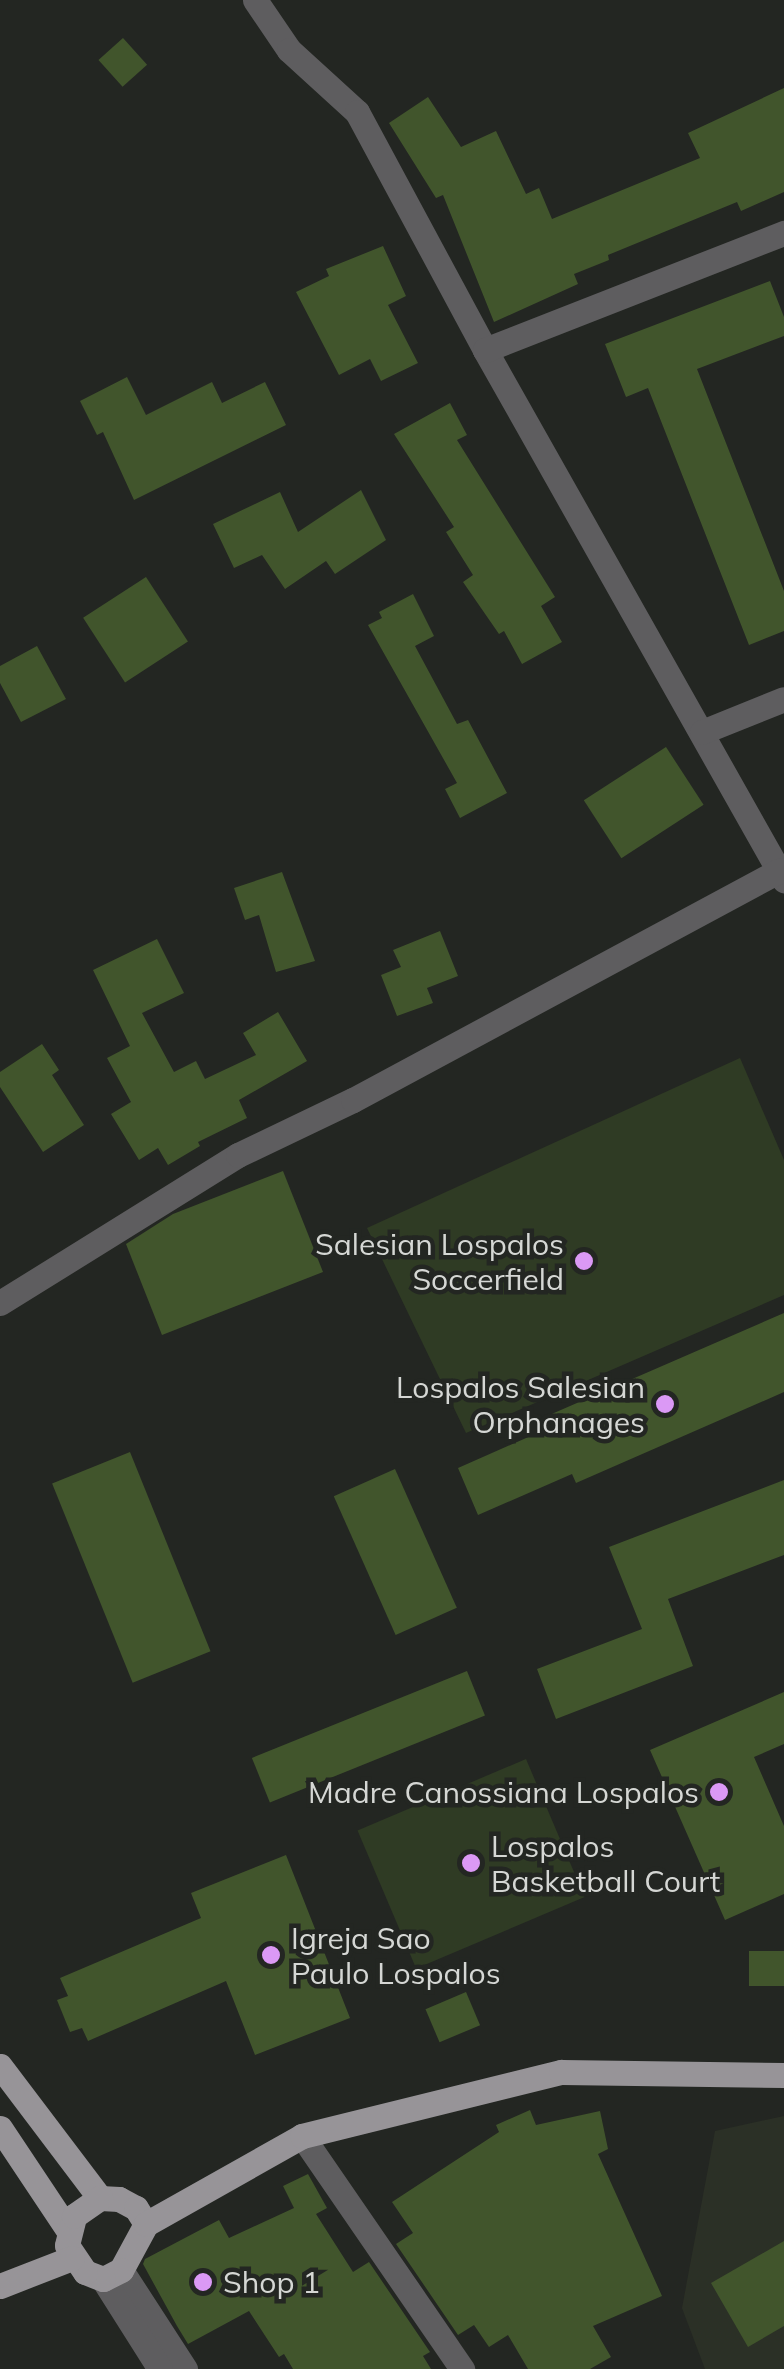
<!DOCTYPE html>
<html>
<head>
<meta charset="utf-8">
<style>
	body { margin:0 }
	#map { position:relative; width:784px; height:2369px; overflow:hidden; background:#232622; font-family:Mulish,sans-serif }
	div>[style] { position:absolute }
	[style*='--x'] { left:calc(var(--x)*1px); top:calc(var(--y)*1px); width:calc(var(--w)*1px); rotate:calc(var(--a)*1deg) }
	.built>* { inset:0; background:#2b3026 }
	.green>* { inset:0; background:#2f3b24; transform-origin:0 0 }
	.building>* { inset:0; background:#41552c; transform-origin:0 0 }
	.minor>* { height:25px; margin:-12.5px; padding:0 12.5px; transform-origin:12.5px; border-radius:12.5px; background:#5e5d5f }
	.major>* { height:25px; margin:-12.5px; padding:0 12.5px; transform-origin:12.5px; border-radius:12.5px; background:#979498 }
	.dots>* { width:28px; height:28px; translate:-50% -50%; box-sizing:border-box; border:5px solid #232622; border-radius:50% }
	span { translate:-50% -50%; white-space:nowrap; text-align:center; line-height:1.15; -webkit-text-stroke:9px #232622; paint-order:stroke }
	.poi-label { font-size:30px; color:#d5d7d4 }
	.right { translate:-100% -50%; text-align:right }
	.left { translate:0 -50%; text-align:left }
</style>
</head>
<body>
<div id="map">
	<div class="built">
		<div style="clip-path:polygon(784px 2116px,784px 2369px,705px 2369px,682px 2308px,715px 2131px)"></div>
	</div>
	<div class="green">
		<div style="clip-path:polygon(740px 1058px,784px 1160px,784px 1295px,466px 1433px,367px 1228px)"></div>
		<div style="left:526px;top:1759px;width:150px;height:183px;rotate:67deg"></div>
	</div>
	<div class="building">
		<div style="left:123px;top:38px;width:36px;height:33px;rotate:48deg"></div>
		<div style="clip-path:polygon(784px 88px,784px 192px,741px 211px,737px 202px,608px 255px,609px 260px,574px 274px,578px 284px,494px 322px,443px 195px,436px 198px,389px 123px,428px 97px,461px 147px,496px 131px,526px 194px,539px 188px,552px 219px,700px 158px,688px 133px)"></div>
		<div style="clip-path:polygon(383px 246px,406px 296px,388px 305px,418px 363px,381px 381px,370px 359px,339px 375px,296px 292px,329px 276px,326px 269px)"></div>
		<div style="clip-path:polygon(770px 281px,784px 317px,784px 336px,697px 369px,784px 591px,784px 631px,749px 645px,648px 388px,626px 397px,605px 344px)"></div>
		<div style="clip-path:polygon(127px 377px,146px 415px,212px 382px,222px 403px,265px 382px,286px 425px,134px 500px,103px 432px,97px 435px,80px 401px)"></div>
		<div style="clip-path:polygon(450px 403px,467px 435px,457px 440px,555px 597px,541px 606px,562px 642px,522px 664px,504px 631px,499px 634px,463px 582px,473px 575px,446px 532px,454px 527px,394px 434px)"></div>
		<div style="clip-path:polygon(361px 490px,386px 540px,335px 574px,326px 561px,285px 589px,262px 555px,234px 568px,213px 524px,280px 492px,298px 532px)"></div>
		<div style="left:146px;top:577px;width:77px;height:75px;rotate:57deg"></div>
		<div style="clip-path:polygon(413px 594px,434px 636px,415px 646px,457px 724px,468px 720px,507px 793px,460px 818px,445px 789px,457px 783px,368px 625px,382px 618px,379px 612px)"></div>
		<div style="clip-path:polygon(37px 646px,66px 699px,21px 722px,0 683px,0 666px)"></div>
		<div style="left:666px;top:747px;width:69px;height:98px;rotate:57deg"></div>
		<div style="clip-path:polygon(282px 872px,315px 961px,276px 972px,259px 915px,245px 920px,234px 888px)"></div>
		<div style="clip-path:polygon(440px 931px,458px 976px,427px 988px,433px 1003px,397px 1016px,381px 975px,401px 967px,393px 950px)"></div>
		<div style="clip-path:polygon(157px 939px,184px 993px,142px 1013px,174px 1072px,196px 1061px,205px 1079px,256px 1055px,243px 1033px,278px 1012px,307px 1061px,239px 1100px,247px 1118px,198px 1142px,200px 1146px,168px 1165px,158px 1148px,139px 1160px,111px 1114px,131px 1102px,107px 1058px,130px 1046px,93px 970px)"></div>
		<div style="clip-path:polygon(42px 1044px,59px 1070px,52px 1075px,84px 1125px,43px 1152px,0 1087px,0 1072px)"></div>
		<div style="clip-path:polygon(283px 1171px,323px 1272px,162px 1335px,126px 1244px,173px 1214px)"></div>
		<div style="clip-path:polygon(784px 1313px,784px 1392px,576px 1483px,572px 1474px,478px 1515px,458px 1468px,551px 1427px,547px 1416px)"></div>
		<div style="left:130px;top:1452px;width:215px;height:84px;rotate:68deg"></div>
		<div style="left:395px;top:1469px;width:152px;height:67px;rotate:66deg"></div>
		<div style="clip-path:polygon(784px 1480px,784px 1555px,668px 1599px,693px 1666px,556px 1719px,537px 1669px,642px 1629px,609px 1547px)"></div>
		<div style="left:467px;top:1671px;width:48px;height:232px;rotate:68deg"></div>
		<div style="clip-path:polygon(784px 1692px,784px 1744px,754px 1757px,784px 1826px,784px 1894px,725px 1920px,650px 1750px)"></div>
		<div style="clip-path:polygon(286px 1855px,350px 2018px,255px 2055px,226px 1981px,88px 2041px,82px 2028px,70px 2032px,57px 2000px,68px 1996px,60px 1978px,201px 1918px,191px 1893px)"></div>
		<div style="left:749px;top:1951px;width:35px;height:35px"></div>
		<div style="left:466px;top:1992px;width:36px;height:44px;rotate:67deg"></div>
		<div style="clip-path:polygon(530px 2110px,536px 2125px,600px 2111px,608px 2149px,598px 2154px,662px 2296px,593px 2326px,611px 2357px,590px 2369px,528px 2369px,508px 2335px,489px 2347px,474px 2325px,458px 2335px,396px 2244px,413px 2233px,392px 2202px,499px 2132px,496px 2125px)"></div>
		<div style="clip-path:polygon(308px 2174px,327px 2208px,316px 2214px,353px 2272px,369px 2262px,430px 2352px,423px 2356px,431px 2369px,293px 2369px,284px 2354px,279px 2357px,249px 2311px,188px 2344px,177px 2326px,143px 2264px,145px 2259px,219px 2220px,229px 2238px,294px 2208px,283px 2186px)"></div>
		<div style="clip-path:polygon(784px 2241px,784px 2326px,748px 2347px,711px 2283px)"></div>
	</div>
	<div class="minor">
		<div style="--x:255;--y:0;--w:60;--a:55.8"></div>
		<div style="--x:289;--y:50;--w:92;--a:42.4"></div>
		<div style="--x:357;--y:112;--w:270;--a:61.7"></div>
		<div style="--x:485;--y:350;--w:609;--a:60.57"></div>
		<div style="--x:485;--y:350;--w:321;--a:-21.4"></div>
		<div style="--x:702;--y:732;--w:88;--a:-21.9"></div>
		<div style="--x:0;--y:1303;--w:280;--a:-31.9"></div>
		<div style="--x:238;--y:1155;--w:127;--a:-25.6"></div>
		<div style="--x:353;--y:1100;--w:484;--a:-28.3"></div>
		<div style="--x:302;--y:2136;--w:283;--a:55.5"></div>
		<div style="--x:121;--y:2270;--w:118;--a:57.1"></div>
		<div style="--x:103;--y:2279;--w:107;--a:57.7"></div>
	</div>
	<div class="major">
		<div style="--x:0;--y:2066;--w:166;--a:52.9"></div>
		<div style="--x:0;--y:2128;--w:123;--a:56.3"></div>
		<div style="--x:100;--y:2198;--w:19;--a:3"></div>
		<div style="--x:119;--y:2199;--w:19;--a:28"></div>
		<div style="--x:136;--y:2208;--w:19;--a:58"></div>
		<div style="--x:146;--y:2224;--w:52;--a:118.5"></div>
		<div style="--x:121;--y:2270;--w:20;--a:153"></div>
		<div style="--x:103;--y:2279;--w:19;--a:-159"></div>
		<div style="--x:85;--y:2272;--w:32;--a:-124"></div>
		<div style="--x:67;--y:2245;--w:30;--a:-76"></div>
		<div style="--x:74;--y:2216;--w:32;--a:-35"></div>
		<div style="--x:146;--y:2224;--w:179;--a:-29.4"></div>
		<div style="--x:302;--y:2136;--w:267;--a:-13.9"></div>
		<div style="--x:561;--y:2072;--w:223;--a:0.8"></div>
		<div style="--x:0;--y:2286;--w:77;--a:-21.3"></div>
	</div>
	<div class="dots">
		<div style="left:584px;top:1261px;background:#db99f5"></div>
		<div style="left:665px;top:1404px;background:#db99f5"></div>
		<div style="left:719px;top:1792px;background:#db99f5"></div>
		<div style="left:471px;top:1863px;background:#db99f5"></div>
		<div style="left:271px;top:1955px;background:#db99f5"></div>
		<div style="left:203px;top:2282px;background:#db99f5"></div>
	</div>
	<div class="poi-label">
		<span class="right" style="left:564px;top:1261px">Salesian Lospalos<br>Soccerfield</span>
		<span class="right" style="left:645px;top:1404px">Lospalos Salesian<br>Orphanages</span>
		<span class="right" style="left:699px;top:1792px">Madre Canossiana Lospalos</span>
		<span class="left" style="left:491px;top:1863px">Lospalos<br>Basketball Court</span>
		<span class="left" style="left:291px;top:1955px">Igreja Sao<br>Paulo Lospalos</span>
		<span class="left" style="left:223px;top:2282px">Shop 1</span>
	</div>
</div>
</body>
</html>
